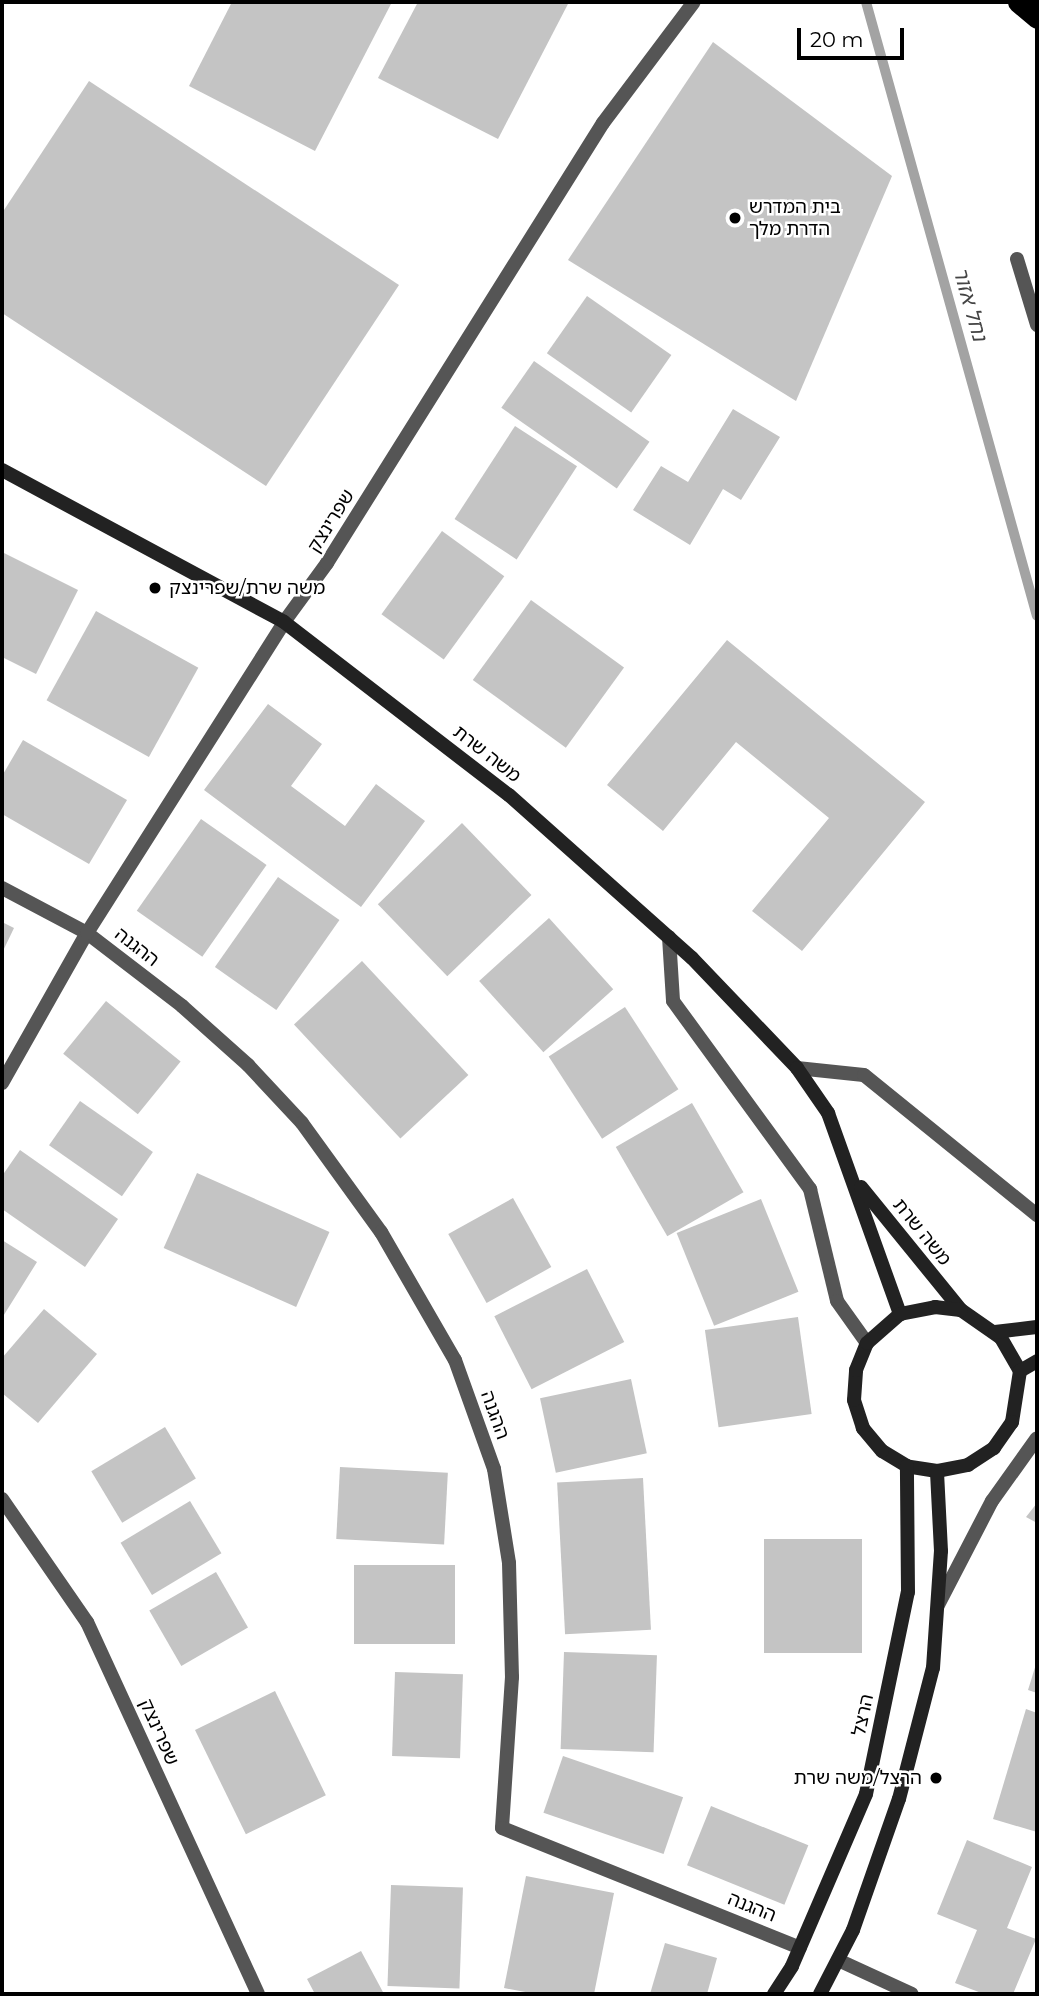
<!DOCTYPE html>
<html>
<head>
<meta charset="utf-8">
<style>
	body { margin:0 }
	#map { position:relative; width:1039px; height:1996px; overflow:hidden; background:#fff; font-family:Montserrat,"Noto Sans Hebrew",sans-serif }
	div>[style] { position:absolute }
	[style*='--x'] { left:calc(var(--x)*1px); top:calc(var(--y)*1px); width:calc(var(--w)*1px); rotate:calc(var(--a)*1deg) }
	.stream>* { height:10px; margin:-5px; padding:0 5px; transform-origin:5px; border-radius:5px; background:#a3a3a3 }
	.building>* { inset:0; background:#c4c4c4; transform-origin:0 0 }
	.lane>* { height:14px; margin:-7px; padding:0 7px; transform-origin:7px; border-radius:7px; background:#555 }
	.street>* { height:14px; margin:-7px; padding:0 7px; transform-origin:7px; border-radius:7px; background:#555 }
	.secondary>* { height:14px; margin:-7px; padding:0 7px; transform-origin:7px; border-radius:7px; background:#222 }
	.highway>* { height:21px; margin:-10.5px; padding:0 10.5px; transform-origin:10.5px; border-radius:10.5px; background:#000 }
	.dots>* { width:19px; height:19px; translate:-50% -50%; box-sizing:border-box; border:4px solid #fff; border-radius:50% }
	span { translate:-50% -50%; white-space:nowrap; text-align:center; line-height:1.15; -webkit-text-stroke:5px #fff; paint-order:stroke }
	.poi-label { font-size:19px; color:#000 }
	.left { translate:0 -50%; text-align:left }
	.right { translate:-100% -50%; text-align:right }
	.street-label { font-size:19px; color:#000 }
	.water-label { font-size:21px; color:#444; font-style:italic }
	.frame { position:absolute; inset:0; border:4px solid #000; pointer-events:none }
	.scale { position:absolute; left:797px; top:28px; width:107px; height:32px; box-sizing:border-box; border:4px solid #000; border-top:0; padding-left:9px; font-size:21px; line-height:24px; white-space:nowrap; color:#000; -webkit-text-stroke:5px #fff; paint-order:stroke }
</style>
</head>
<body>
<div id="map">
	<div class="stream">
		<div style="--x:866;--y:2;--w:637;--a:74.44"></div>
	</div>
	<div class="building">
		<div style="clip-path:polygon(232px 2px,392px 2px,315px 151px,189px 86px)"></div>
		<div style="clip-path:polygon(418px 2px,569px 2px,498px 139px,378px 78px)"></div>
		<div style="clip-path:polygon(713px 42px,892px 176px,796px 401px,568px 260px)"></div>
		<div style="clip-path:polygon(89px 81px,399px 285px,266px 486px,2px 313px,2px 213px)"></div>
		<div style="left:587px;top:296px;width:103px;height:70px;rotate:35deg"></div>
		<div style="left:534px;top:361px;width:141px;height:57px;rotate:35deg"></div>
		<div style="clip-path:polygon(733px 409px,780px 437px,741px 500px,723px 489px,690px 545px,633px 510px,661px 466px,688px 482px)"></div>
		<div style="left:515px;top:426px;width:74px;height:111px;rotate:33deg"></div>
		<div style="left:442px;top:531px;width:77px;height:103px;rotate:36deg"></div>
		<div style="clip-path:polygon(2px 552px,78px 590px,36px 674px,2px 657px)"></div>
		<div style="left:531px;top:600px;width:115px;height:99px;rotate:36deg"></div>
		<div style="left:96px;top:611px;width:117px;height:102px;rotate:29deg"></div>
		<div style="clip-path:polygon(727px 640px,925px 802px,802px 951px,752px 911px,829px 818px,736px 742px,663px 831px,607px 785px)"></div>
		<div style="clip-path:polygon(268px 704px,322px 744px,291px 786px,345px 826px,376px 784px,425px 821px,361px 907px,204px 790px)"></div>
		<div style="clip-path:polygon(23px 740px,127px 800px,89px 864px,2px 814px,2px 776px)"></div>
		<div style="left:201px;top:819px;width:80px;height:112px;rotate:35deg"></div>
		<div style="left:462px;top:823px;width:100px;height:117px;rotate:46deg"></div>
		<div style="left:278px;top:877px;width:75px;height:110px;rotate:35deg"></div>
		<div style="left:549px;top:918px;width:96px;height:94px;rotate:48deg"></div>
		<div style="clip-path:polygon(2px 922px,14px 928px,2px 953px)"></div>
		<div style="left:362px;top:961px;width:156px;height:93px;rotate:47deg"></div>
		<div style="left:106px;top:1001px;width:96px;height:68px;rotate:39deg"></div>
		<div style="left:625px;top:1007px;width:98px;height:91px;rotate:57deg"></div>
		<div style="left:80px;top:1101px;width:89px;height:54px;rotate:35deg"></div>
		<div style="left:692px;top:1103px;width:103px;height:88px;rotate:60deg"></div>
		<div style="clip-path:polygon(20px 1150px,118px 1219px,85px 1267px,2px 1209px,2px 1176px)"></div>
		<div style="left:197px;top:1173px;width:145px;height:82px;rotate:24deg"></div>
		<div style="left:513px;top:1198px;width:79px;height:74px;rotate:61deg"></div>
		<div style="left:761px;top:1199px;width:100px;height:91px;rotate:68deg"></div>
		<div style="clip-path:polygon(2px 1240px,37px 1262px,2px 1318px)"></div>
		<div style="left:587px;top:1269px;width:82px;height:104px;rotate:63deg"></div>
		<div style="clip-path:polygon(44px 1309px,97px 1354px,38px 1423px,2px 1393px,2px 1358px)"></div>
		<div style="left:798px;top:1317px;width:98px;height:94px;rotate:82deg"></div>
		<div style="left:631px;top:1379px;width:76px;height:93px;rotate:78deg"></div>
		<div style="left:165px;top:1427px;width:60px;height:86px;rotate:59deg"></div>
		<div style="left:340px;top:1467px;width:108px;height:72px;rotate:3deg"></div>
		<div style="left:643px;top:1478px;width:152px;height:86px;rotate:87deg"></div>
		<div style="left:190px;top:1501px;width:61px;height:81px;rotate:59deg"></div>
		<div style="clip-path:polygon(1037px 1503px,1037px 1523px,1026px 1517px)"></div>
		<div style="left:764px;top:1539px;width:98px;height:114px"></div>
		<div style="left:354px;top:1565px;width:101px;height:79px"></div>
		<div style="left:216px;top:1572px;width:64px;height:77px;rotate:60deg"></div>
		<div style="left:564px;top:1652px;width:93px;height:97px;rotate:2deg"></div>
		<div style="clip-path:polygon(1037px 1661px,1037px 1693px,1028px 1690px)"></div>
		<div style="left:395px;top:1672px;width:68px;height:84px;rotate:2deg"></div>
		<div style="left:275px;top:1691px;width:116px;height:89px;rotate:64deg"></div>
		<div style="clip-path:polygon(1026px 1709px,1037px 1713px,1037px 1832px,993px 1819px)"></div>
		<div style="left:563px;top:1756px;width:127px;height:60px;rotate:19deg"></div>
		<div style="left:711px;top:1806px;width:105px;height:64px;rotate:22deg"></div>
		<div style="clip-path:polygon(967px 1840px,1032px 1867px,1007px 1928px,1036px 1939px,1013px 1994px,984px 1994px,955px 1983px,977px 1930px,937px 1914px)"></div>
		<div style="clip-path:polygon(526px 1876px,614px 1893px,594px 1994px,536px 1994px,504px 1988px)"></div>
		<div style="left:391px;top:1885px;width:72px;height:101px;rotate:2deg"></div>
		<div style="clip-path:polygon(665px 1943px,717px 1958px,707px 1994px,650px 1994px)"></div>
		<div style="clip-path:polygon(361px 1951px,384px 1994px,315px 1994px,307px 1979px)"></div>
	</div>
	<div class="lane">
		<div style="--x:603;--y:123;--w:151;--a:-53.1"></div>
		<div style="--x:669;--y:937;--w:64;--a:86.4"></div>
		<div style="--x:673;--y:1001;--w:233;--a:53.9"></div>
		<div style="--x:810;--y:1189;--w:115;--a:76.4"></div>
		<div style="--x:837;--y:1301;--w:52;--a:54.5"></div>
		<div style="--x:797;--y:1068;--w:67;--a:6"></div>
		<div style="--x:864;--y:1075;--w:223;--a:39"></div>
		<div style="--x:938;--y:1605;--w:117;--a:-62.6"></div>
		<div style="--x:992;--y:1501;--w:77;--a:-54.5"></div>
	</div>
	<div class="street">
		<div style="--x:1017;--y:259;--w:69;--a:73.1"></div>
		<div style="--x:2;--y:888;--w:96;--a:27.9"></div>
		<div style="--x:87;--y:933;--w:120;--a:37.5"></div>
		<div style="--x:182;--y:1006;--w:89;--a:41.8"></div>
		<div style="--x:248;--y:1065;--w:79;--a:47"></div>
		<div style="--x:302;--y:1123;--w:135;--a:54.1"></div>
		<div style="--x:381;--y:1232;--w:148;--a:60"></div>
		<div style="--x:455;--y:1360;--w:116;--a:70.3"></div>
		<div style="--x:494;--y:1469;--w:95;--a:80.9"></div>
		<div style="--x:509;--y:1563;--w:114;--a:88.5"></div>
		<div style="--x:512;--y:1677;--w:151;--a:93.8"></div>
		<div style="--x:502;--y:1828;--w:321;--a:21.9"></div>
		<div style="--x:2;--y:1083;--w:172;--a:-60.5"></div>
		<div style="--x:87;--y:933;--w:368;--a:-57.6"></div>
		<div style="--x:284;--y:622;--w:73;--a:-53.9"></div>
		<div style="--x:327;--y:563;--w:519;--a:-57.9"></div>
		<div style="--x:2;--y:1499;--w:150;--a:55.4"></div>
		<div style="--x:87;--y:1622;--w:409;--a:65.3"></div>
		<div style="--x:838;--y:1960;--w:81;--a:24.7"></div>
	</div>
	<div class="secondary">
		<div style="--x:2;--y:470;--w:320;--a:28.3"></div>
		<div style="--x:284;--y:622;--w:284;--a:37.6"></div>
		<div style="--x:509;--y:795;--w:245;--a:41.7"></div>
		<div style="--x:692;--y:958;--w:152;--a:46.3"></div>
		<div style="--x:797;--y:1068;--w:55;--a:55.4"></div>
		<div style="--x:828;--y:1113;--w:214;--a:70.3"></div>
		<div style="--x:861;--y:1187;--w:159;--a:50.9"></div>
		<div style="--x:961;--y:1310;--w:49;--a:35"></div>
		<div style="--x:1001;--y:1338;--w:38;--a:60"></div>
		<div style="--x:1020;--y:1371;--w:52;--a:98.9"></div>
		<div style="--x:1012;--y:1422;--w:32;--a:125"></div>
		<div style="--x:994;--y:1448;--w:31;--a:147"></div>
		<div style="--x:968;--y:1465;--w:32;--a:169"></div>
		<div style="--x:937;--y:1471;--w:30;--a:-171"></div>
		<div style="--x:907;--y:1466;--w:29;--a:-149"></div>
		<div style="--x:882;--y:1451;--w:30;--a:-130"></div>
		<div style="--x:863;--y:1428;--w:29;--a:-108"></div>
		<div style="--x:854;--y:1400;--w:30;--a:-86"></div>
		<div style="--x:856;--y:1370;--w:29;--a:-68"></div>
		<div style="--x:867;--y:1343;--w:44;--a:-41.3"></div>
		<div style="--x:900;--y:1314;--w:36;--a:-11"></div>
		<div style="--x:935;--y:1307;--w:26;--a:7"></div>
		<div style="--x:995;--y:1332;--w:42;--a:-6.8"></div>
		<div style="--x:1020;--y:1371;--w:20;--a:-30"></div>
		<div style="--x:774;--y:1994;--w:33;--a:-57"></div>
		<div style="--x:792;--y:1966;--w:187;--a:-66.7"></div>
		<div style="--x:866;--y:1794;--w:206;--a:-78.3"></div>
		<div style="--x:908;--y:1592;--w:126;--a:-90.5"></div>
		<div style="--x:820;--y:1994;--w:72;--a:-62.7"></div>
		<div style="--x:853;--y:1930;--w:139;--a:-70.7"></div>
		<div style="--x:899;--y:1799;--w:135;--a:-75.5"></div>
		<div style="--x:933;--y:1668;--w:117;--a:-86.1"></div>
		<div style="--x:941;--y:1551;--w:80;--a:-92.9"></div>
	</div>
	<div class="highway">
		<div style="--x:1018;--y:2;--w:25;--a:40"></div>
	</div>
	<div class="dots">
		<div style="left:735px;top:218px;background:#000"></div>
		<div style="left:155px;top:588px;background:#000"></div>
		<div style="left:936px;top:1778px;background:#000"></div>
	</div>
	<div class="poi-label">
		<span class="left" style="left:749px;top:218px">בית המדרש<br>הדרת מלך</span>
		<span class="left" style="left:169px;top:588px">משה שרת/שפרינצק</span>
		<span class="right" style="left:922px;top:1778px">הרצל/משה שרת</span>
	</div>
	<div class="street-label">
		<span style="left:331px;top:521px;rotate:-58deg">שפרינצק</span>
		<span style="left:487px;top:754px;rotate:38deg">משה שרת</span>
		<span style="left:137px;top:947px;rotate:38deg">ההגנה</span>
		<span style="left:922px;top:1232px;rotate:51deg">משה שרת</span>
		<span style="left:495px;top:1415px;rotate:70deg">ההגנה</span>
		<span style="left:863px;top:1715px;rotate:-78deg">הרצל</span>
		<span style="left:159px;top:1732px;rotate:66deg">שפרינצק</span>
		<span style="left:752px;top:1907px;rotate:22deg">ההגנה</span>
	</div>
	<div class="water-label">
		<span style="left:970px;top:304px;rotate:74deg">נחל אזור</span>
	</div>
	<div class="frame"></div>
	<div class="scale">20 m</div>
</div>
</body>
</html>
